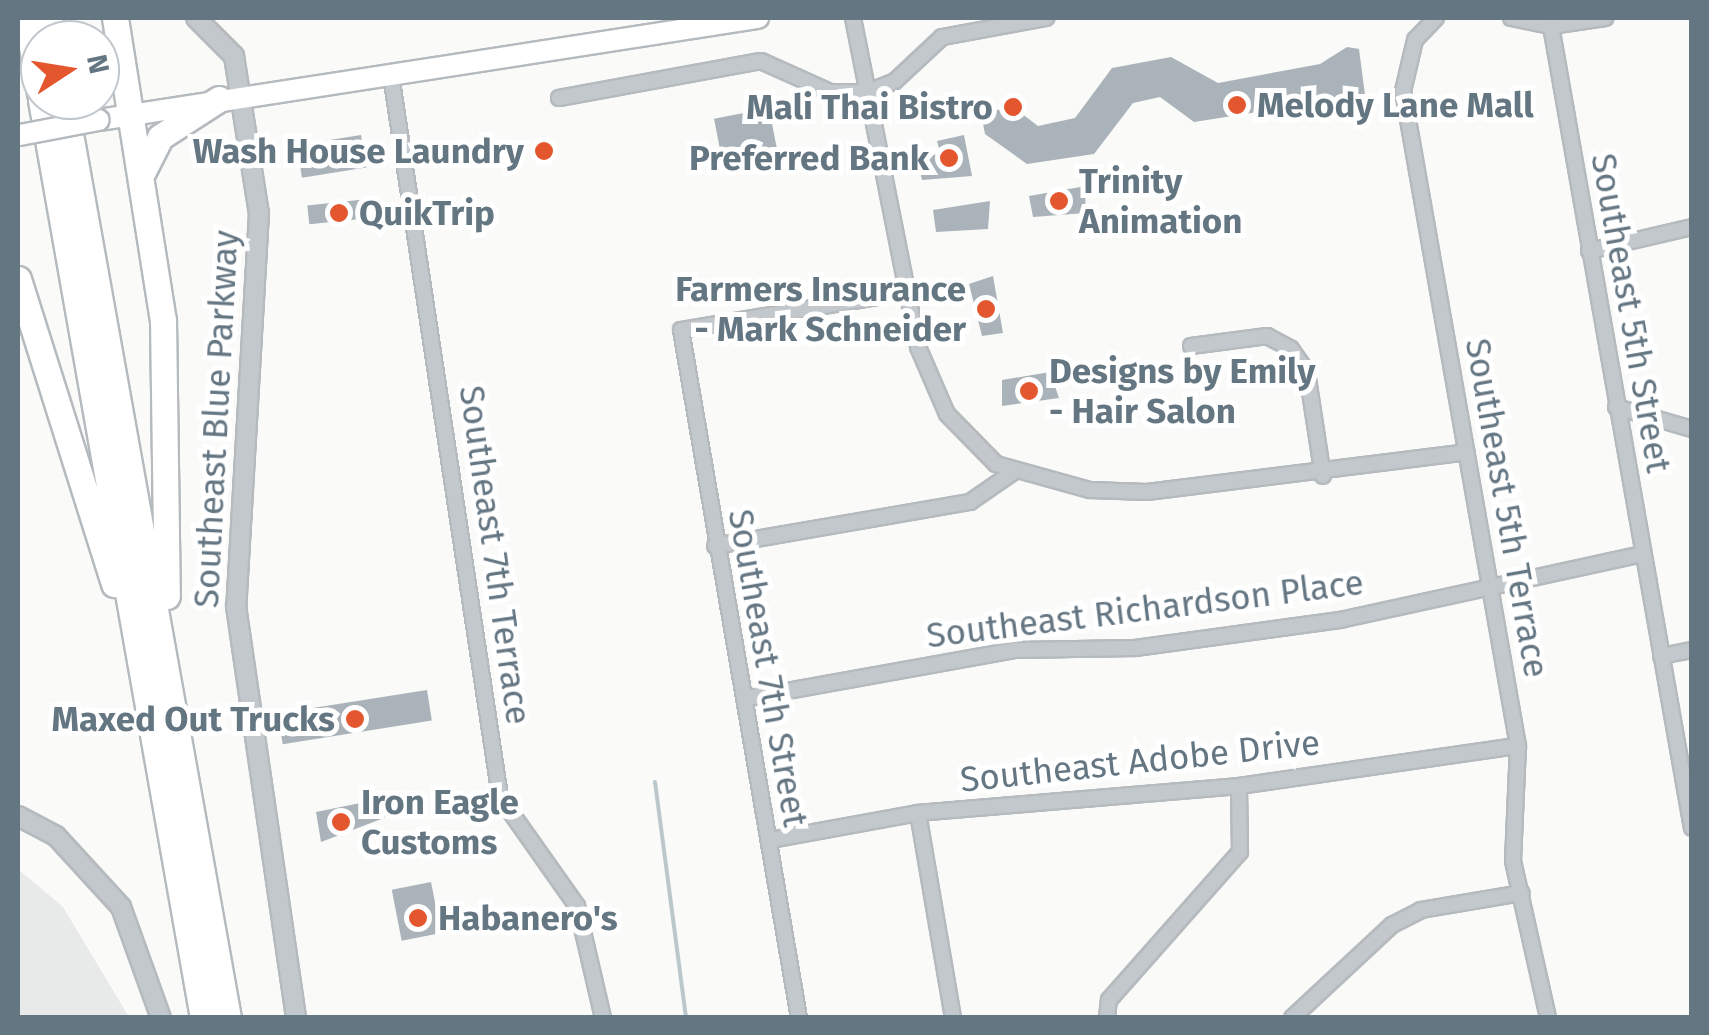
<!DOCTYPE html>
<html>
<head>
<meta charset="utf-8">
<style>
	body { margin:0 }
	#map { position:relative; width:1709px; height:1035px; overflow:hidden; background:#fafaf8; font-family:"Fira Sans",sans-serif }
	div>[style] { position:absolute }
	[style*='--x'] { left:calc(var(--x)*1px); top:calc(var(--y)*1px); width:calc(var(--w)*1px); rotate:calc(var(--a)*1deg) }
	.built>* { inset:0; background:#e8e9e9 }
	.stream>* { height:4px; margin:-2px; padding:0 2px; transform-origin:2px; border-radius:2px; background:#bbc7cb }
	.building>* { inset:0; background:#aab3b9; transform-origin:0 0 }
	.roads { filter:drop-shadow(2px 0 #b5babe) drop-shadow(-2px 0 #b5babe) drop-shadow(0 2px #b5babe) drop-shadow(0 -2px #b5babe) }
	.minor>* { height:14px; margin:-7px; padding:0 7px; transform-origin:7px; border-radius:7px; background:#c3c8cc }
	.tertiary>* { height:18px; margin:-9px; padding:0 9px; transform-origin:9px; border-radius:9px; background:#c3c8cc }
	.primary>* { height:20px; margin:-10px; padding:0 10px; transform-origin:10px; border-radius:10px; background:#fff }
	.motorway>* { height:25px; margin:-12.5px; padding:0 12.5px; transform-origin:12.5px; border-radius:12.5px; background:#fff }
	.bridges { filter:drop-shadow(2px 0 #b5babe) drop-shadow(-2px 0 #b5babe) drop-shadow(0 2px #b5babe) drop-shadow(0 -2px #b5babe) }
	.primary-bridge>* { height:20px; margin:-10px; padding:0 10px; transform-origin:10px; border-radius:10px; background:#fff }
	.dots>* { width:28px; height:28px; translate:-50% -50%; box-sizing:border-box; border:5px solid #fff; border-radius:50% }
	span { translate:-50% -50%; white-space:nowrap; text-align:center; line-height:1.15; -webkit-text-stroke:10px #fff; paint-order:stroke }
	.poi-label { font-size:35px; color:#657683; font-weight:700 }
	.left { translate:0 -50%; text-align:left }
	.right { translate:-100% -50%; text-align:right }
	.street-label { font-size:35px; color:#657683 }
	.frame { position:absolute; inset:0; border:20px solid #657683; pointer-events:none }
	.north { position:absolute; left:20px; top:20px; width:100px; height:100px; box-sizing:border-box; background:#fff; border:2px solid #c1c8cd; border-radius:50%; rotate:78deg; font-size:28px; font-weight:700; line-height:40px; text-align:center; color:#657683 }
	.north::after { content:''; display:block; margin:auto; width:35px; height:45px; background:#e4572e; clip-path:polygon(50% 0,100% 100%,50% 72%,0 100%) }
</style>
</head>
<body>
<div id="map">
	<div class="built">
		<div style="clip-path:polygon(18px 869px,63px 907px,129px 1017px,18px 1017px)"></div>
	</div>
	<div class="stream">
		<div style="--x:655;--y:782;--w:238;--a:82.5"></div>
	</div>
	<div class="building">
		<div style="clip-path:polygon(1347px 47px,1359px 49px,1365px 95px,1194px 122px,1160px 97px,1133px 103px,1094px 154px,1027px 164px,985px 134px,981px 113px,1013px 107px,1038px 126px,1075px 118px,1112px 68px,1171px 57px,1218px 83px,1320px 64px)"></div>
		<div style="left:769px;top:108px;width:42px;height:56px;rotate:79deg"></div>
		<div style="left:361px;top:135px;width:33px;height:65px;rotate:81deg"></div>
		<div style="clip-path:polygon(964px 135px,972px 176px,922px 180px,918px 163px,940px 152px,937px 141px)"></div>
		<div style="clip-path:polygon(1086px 186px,1085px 213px,1033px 217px,1029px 196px)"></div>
		<div style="left:368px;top:199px;width:19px;height:61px;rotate:84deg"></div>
		<div style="clip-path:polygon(990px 201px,988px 229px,936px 232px,933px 210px)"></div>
		<div style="clip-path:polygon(993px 276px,1003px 333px,982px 336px,969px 284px)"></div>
		<div style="clip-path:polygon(1050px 372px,1059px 398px,1002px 406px,1002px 380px)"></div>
		<div style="left:427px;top:690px;width:31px;height:151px;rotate:81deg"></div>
		<div style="clip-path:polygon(390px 797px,384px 818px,321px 842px,316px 812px)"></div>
		<div style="left:431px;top:882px;width:52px;height:40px;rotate:79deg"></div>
	</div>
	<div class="roads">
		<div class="minor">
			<div style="--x:853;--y:18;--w:335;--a:78.8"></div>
			<div style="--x:918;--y:347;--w:73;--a:66.6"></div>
			<div style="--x:947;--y:414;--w:70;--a:45.6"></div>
			<div style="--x:996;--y:464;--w:98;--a:15.5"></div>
			<div style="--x:1090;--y:490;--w:57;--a:2"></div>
			<div style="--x:1147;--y:492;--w:322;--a:-7.1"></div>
			<div style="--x:1436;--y:18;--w:30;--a:134"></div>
			<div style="--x:1415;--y:40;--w:52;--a:103.2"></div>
			<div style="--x:1403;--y:91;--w:665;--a:80.04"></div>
			<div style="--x:1518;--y:746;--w:115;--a:92.5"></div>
			<div style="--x:1513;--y:861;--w:161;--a:77.4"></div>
			<div style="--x:1511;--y:18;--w:41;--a:11.3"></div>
			<div style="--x:1551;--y:26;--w:55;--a:-8.4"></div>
			<div style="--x:1551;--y:26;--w:814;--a:80.03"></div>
			<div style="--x:391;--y:75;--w:730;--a:81.41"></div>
			<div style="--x:500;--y:797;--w:133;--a:54.8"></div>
			<div style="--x:577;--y:906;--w:115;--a:76.9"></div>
			<div style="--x:559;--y:98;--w:205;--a:-10.4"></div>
			<div style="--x:761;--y:61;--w:76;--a:24.2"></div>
			<div style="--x:830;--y:92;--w:38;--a:0"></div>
			<div style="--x:868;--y:92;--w:29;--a:-22"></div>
			<div style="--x:895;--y:81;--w:64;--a:-43.1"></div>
			<div style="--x:942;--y:37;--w:106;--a:-10.4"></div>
			<div style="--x:1589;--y:251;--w:106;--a:-13.1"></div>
			<div style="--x:1191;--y:346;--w:77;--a:-7.5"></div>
			<div style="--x:1267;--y:336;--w:27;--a:28"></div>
			<div style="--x:1291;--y:349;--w:28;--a:55"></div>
			<div style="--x:1307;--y:372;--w:105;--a:81.3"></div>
			<div style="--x:1616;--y:407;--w:79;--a:16.1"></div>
			<div style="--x:715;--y:546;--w:259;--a:-9.8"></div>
			<div style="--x:970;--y:502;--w:55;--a:-34.6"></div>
			<div style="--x:1661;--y:656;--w:32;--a:-11"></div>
			<div style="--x:748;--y:698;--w:272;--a:-10.2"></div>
			<div style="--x:1016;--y:650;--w:119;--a:-1"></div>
			<div style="--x:1135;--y:648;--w:207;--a:-7.8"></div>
			<div style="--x:1340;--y:620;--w:309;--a:-12.3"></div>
			<div style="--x:918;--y:813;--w:208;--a:80.3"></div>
			<div style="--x:770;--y:840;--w:150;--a:-10.3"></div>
			<div style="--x:918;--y:813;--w:322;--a:-4.8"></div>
			<div style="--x:1239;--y:786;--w:282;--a:-8.2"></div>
			<div style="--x:799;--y:1018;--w:698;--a:-99.73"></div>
			<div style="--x:681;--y:330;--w:225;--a:-9.5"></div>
			<div style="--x:1107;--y:1018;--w:18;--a:-84"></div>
			<div style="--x:1109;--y:1000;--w:198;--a:-48.5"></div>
			<div style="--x:1240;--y:852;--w:66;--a:-90.9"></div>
			<div style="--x:1292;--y:1018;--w:137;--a:-42.9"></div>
			<div style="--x:1392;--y:925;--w:33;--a:-27"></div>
			<div style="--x:1421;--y:910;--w:102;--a:-9.6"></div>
		</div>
		<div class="tertiary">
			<div style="--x:196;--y:18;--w:54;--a:45"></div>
			<div style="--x:234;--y:56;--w:159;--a:81"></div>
			<div style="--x:259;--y:213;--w:394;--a:93.3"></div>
			<div style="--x:236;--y:606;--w:416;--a:81.7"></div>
			<div style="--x:18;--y:816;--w:43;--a:27.8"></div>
			<div style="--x:56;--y:836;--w:96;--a:47.5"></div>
			<div style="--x:121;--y:907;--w:118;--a:70.2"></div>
		</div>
		<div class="primary">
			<div style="--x:99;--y:120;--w:667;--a:-8.8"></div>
		</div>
		<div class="motorway">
			<div style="--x:27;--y:18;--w:76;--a:80.2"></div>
			<div style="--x:49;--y:18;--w:22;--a:80"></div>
			<div style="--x:115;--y:18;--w:306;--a:81"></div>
			<div style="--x:163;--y:320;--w:276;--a:89.2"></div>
			<div style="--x:41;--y:100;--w:932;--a:79.99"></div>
			<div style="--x:64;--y:100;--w:933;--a:79.87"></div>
			<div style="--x:143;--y:171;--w:38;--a:-63"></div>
			<div style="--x:160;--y:137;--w:70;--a:-32.8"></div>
			<div style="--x:18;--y:279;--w:320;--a:72.5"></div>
		</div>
	</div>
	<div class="bridges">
		<div class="primary-bridge">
			<div style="--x:20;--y:135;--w:80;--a:-10.8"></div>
		</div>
	</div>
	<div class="dots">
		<div style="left:1237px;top:105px;background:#e4572e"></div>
		<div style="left:1013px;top:107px;background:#e4572e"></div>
		<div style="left:544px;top:151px;background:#e4572e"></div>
		<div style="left:949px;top:158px;background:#e4572e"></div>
		<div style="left:1059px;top:201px;background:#e4572e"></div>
		<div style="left:339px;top:213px;background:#e4572e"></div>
		<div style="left:986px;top:309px;background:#e4572e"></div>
		<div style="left:1029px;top:391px;background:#e4572e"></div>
		<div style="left:355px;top:719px;background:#e4572e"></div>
		<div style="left:341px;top:822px;background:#e4572e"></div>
		<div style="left:418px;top:918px;background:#e4572e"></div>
	</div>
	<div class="poi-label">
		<span class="left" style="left:1257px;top:105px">Melody Lane Mall</span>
		<span class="right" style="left:993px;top:107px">Mali Thai Bistro</span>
		<span class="right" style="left:524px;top:151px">Wash House Laundry</span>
		<span class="right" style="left:929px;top:158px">Preferred Bank</span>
		<span class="left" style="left:1079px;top:201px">Trinity<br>Animation</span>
		<span class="left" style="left:359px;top:213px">QuikTrip</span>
		<span class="right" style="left:966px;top:309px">Farmers Insurance<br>- Mark Schneider</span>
		<span class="left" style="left:1049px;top:391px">Designs by Emily<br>- Hair Salon</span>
		<span class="right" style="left:335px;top:719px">Maxed Out Trucks</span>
		<span class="left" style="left:361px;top:822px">Iron Eagle<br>Customs</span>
		<span class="left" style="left:438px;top:918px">Habanero's</span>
	</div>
	<div class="street-label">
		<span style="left:1631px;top:313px;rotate:80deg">Southeast 5th Street</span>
		<span style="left:216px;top:419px;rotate:-87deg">Southeast Blue Parkway</span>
		<span style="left:1507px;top:508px;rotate:80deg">Southeast 5th Terrace</span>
		<span style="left:495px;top:555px;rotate:82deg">Southeast 7th Terrace</span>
		<span style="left:1145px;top:609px;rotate:-7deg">Southeast Richardson Place</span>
		<span style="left:768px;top:668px;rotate:80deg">Southeast 7th Street</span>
		<span style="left:1140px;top:761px;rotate:-6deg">Southeast Adobe Drive</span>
	</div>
	<div class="frame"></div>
	<div class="north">N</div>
</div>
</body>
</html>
